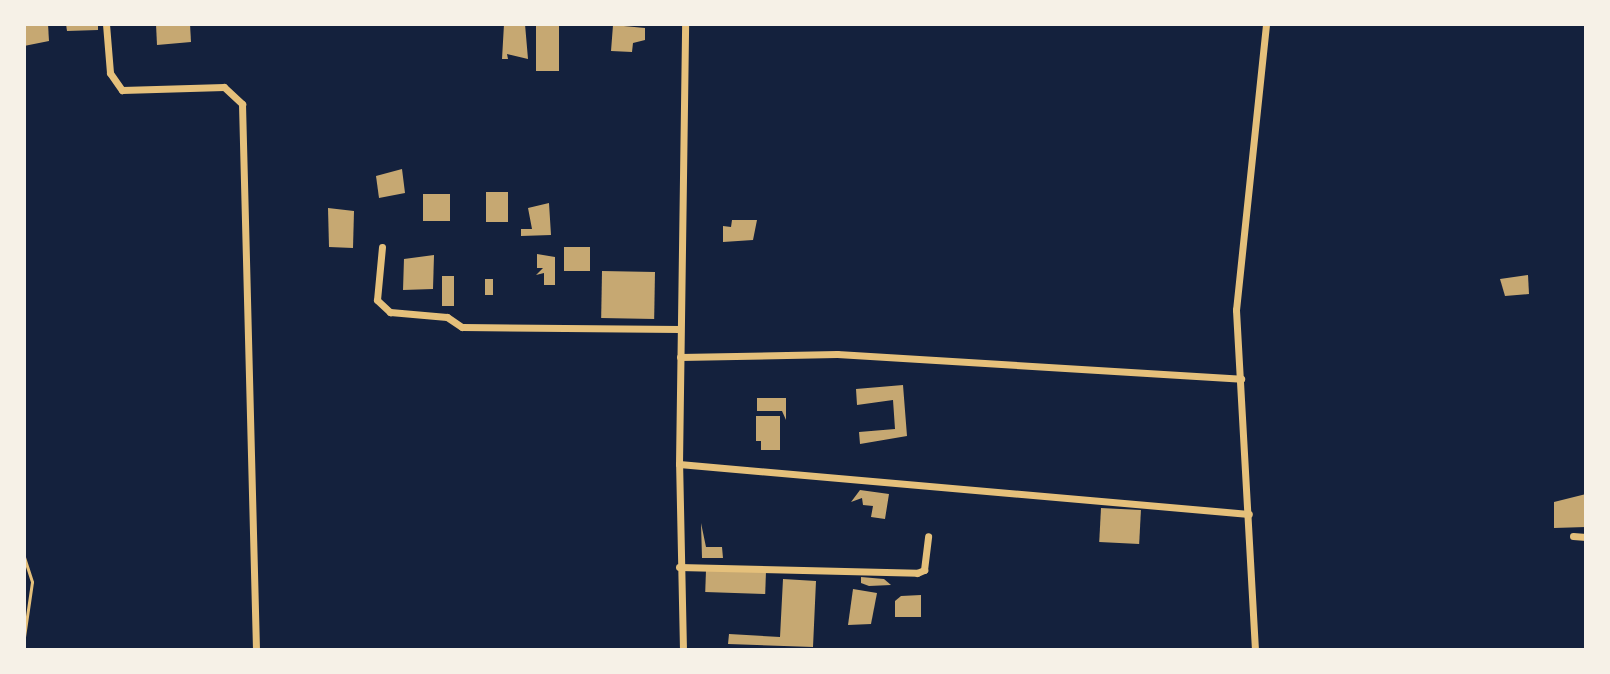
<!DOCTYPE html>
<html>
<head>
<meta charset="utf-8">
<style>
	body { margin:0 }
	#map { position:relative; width:1610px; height:674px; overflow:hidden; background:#14213d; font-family:Bitter,serif }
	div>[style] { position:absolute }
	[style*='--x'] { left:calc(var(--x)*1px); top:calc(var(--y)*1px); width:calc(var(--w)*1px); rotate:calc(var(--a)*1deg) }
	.building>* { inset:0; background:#c6a872; transform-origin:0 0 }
	.service>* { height:3px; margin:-1.5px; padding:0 1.5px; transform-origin:1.5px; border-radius:1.5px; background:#e5c07b }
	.minor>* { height:7px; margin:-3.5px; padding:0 3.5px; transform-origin:3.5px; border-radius:3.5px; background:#e5c07b }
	span { translate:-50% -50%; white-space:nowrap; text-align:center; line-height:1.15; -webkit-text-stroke:8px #f6f1e7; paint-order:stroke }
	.frame { position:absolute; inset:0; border:26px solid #f6f1e7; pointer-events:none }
</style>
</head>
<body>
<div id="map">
	<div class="building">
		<div style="clip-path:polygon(24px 24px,48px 24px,49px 41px,24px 46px)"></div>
		<div style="clip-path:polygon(66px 24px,98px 24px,98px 30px,67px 31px)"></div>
		<div style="clip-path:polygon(156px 24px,190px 24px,191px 42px,157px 45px)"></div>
		<div style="clip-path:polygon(504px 24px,525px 24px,528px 59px,507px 54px,508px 59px,502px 59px)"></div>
		<div style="left:536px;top:25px;width:23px;height:46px"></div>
		<div style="clip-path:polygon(613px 25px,645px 28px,645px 40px,633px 43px,632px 52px,611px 51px)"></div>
		<div style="clip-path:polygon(402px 169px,405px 193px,379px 198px,376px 176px)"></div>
		<div style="left:486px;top:192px;width:22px;height:30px"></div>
		<div style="left:423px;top:194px;width:27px;height:27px"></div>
		<div style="clip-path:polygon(549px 203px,551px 235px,521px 236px,521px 229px,532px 229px,528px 208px)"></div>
		<div style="clip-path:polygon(328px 208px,354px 211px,353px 248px,329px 247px)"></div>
		<div style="clip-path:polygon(732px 220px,757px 220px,753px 240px,723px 242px,723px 226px,731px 227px)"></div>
		<div style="left:564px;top:247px;width:26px;height:24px"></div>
		<div style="clip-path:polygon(537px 254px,555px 257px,555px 285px,544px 285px,544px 273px,536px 275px,543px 268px,537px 268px)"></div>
		<div style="clip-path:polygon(434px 255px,433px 289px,403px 290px,404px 259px)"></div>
		<div style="left:602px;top:271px;width:53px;height:47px;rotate:1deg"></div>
		<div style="clip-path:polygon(1528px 275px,1529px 294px,1505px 296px,1500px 279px)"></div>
		<div style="left:442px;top:276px;width:12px;height:30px"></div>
		<div style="left:485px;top:279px;width:8px;height:16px"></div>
		<div style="clip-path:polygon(903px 385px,907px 436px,860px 444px,859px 432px,895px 429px,893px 400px,857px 405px,856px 389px)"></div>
		<div style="clip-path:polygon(757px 398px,786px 398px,786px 420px,782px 411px,757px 411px)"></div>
		<div style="clip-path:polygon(756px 416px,780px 416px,780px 450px,761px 450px,761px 441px,756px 441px)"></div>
		<div style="clip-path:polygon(860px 490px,889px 494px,885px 519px,871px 517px,873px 506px,863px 505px,862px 498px,851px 502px)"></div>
		<div style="clip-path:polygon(1586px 494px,1586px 527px,1554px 528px,1554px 502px)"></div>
		<div style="left:1101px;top:508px;width:40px;height:34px;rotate:3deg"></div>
		<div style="clip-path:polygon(701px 523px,706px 547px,722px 547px,723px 558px,702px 558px)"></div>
		<div style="left:706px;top:570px;width:60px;height:22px;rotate:2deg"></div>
		<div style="clip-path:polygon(861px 577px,884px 579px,891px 585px,869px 586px,861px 583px)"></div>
		<div style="clip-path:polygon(783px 579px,816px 581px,813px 647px,728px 644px,729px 634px,780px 637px)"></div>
		<div style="clip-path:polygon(853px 589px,877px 593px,871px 624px,848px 625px)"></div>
		<div style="clip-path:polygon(921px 595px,921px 617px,895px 617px,895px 601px,901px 596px)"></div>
	</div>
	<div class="service">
		<div style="--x:24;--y:557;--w:26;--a:72"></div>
		<div style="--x:32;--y:582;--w:56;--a:98.3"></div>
	</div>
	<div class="minor">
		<div style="--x:106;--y:24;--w:49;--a:85.3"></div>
		<div style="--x:110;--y:73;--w:21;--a:55"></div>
		<div style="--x:122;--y:90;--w:102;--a:-1.7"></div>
		<div style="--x:224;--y:87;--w:25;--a:43"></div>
		<div style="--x:242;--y:104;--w:546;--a:88.53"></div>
		<div style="--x:382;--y:247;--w:53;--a:95.4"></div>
		<div style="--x:377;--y:300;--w:18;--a:43"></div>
		<div style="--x:390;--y:312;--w:57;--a:5"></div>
		<div style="--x:447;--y:317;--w:18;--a:34"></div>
		<div style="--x:462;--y:327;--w:218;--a:0.5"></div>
		<div style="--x:680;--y:357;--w:157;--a:-1.1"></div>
		<div style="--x:837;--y:354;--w:405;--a:3.5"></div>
		<div style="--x:679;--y:464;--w:572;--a:5.01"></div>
		<div style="--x:1573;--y:536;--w:13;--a:4"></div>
		<div style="--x:679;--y:567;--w:238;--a:1.4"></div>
		<div style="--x:917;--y:573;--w:8;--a:-23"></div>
		<div style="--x:924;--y:570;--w:34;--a:-83"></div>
		<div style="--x:683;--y:650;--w:186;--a:-91.2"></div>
		<div style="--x:679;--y:464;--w:440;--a:-89.2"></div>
		<div style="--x:1255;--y:650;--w:341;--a:-93.2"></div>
		<div style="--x:1236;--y:310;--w:288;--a:-84"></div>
	</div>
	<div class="frame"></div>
</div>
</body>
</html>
